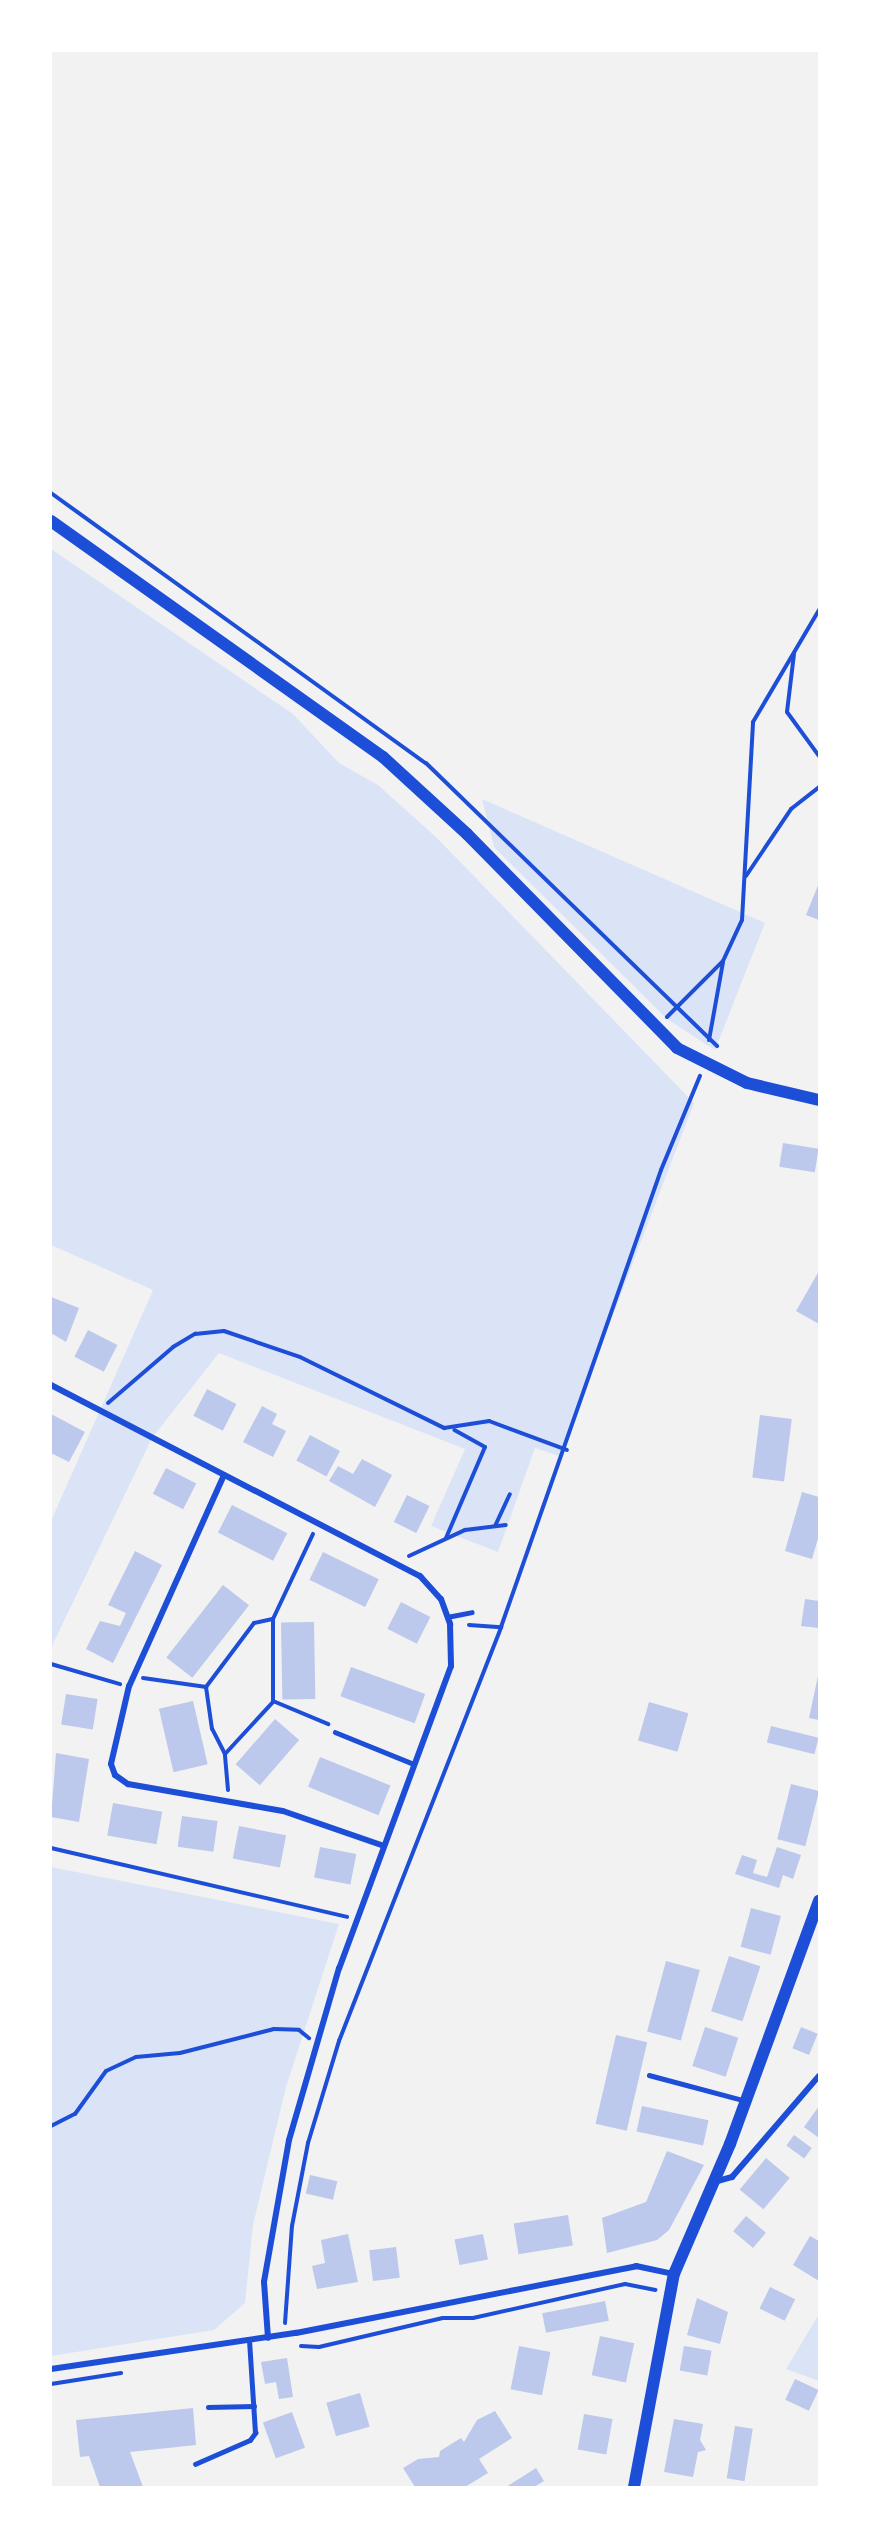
<!DOCTYPE html>
<html>
<head>
<meta charset="utf-8">
<style>
	body { margin:0 }
	#map { position:relative; width:870px; height:2538px; overflow:hidden; background:#f2f2f2; font-family:"Fira Sans",sans-serif }
	div>[style] { position:absolute }
	[style*='--x'] { left:calc(var(--x)*1px); top:calc(var(--y)*1px); width:calc(var(--w)*1px); rotate:calc(var(--a)*1deg) }
	.green>* { inset:0; background:#dbe4f7 }
	.building>* { inset:0; background:#bdc9ec; transform-origin:0 0 }
	.path>* { height:4px; margin:-2px; padding:0 2px; transform-origin:2px; border-radius:2px; background:#1d4ed8 }
	.service>* { height:4.5px; margin:-2.25px; padding:0 2.25px; transform-origin:2.25px; border-radius:2.25px; background:#1d4ed8 }
	.minor>* { height:6px; margin:-3px; padding:0 3px; transform-origin:3px; border-radius:3px; background:#1d4ed8 }
	.secondary>* { height:12px; margin:-6px; padding:0 6px; transform-origin:6px; border-radius:6px; background:#1d4ed8 }
	span { translate:-50% -50%; white-space:nowrap; text-align:center; line-height:1.15; -webkit-text-stroke:5px #fff; paint-order:stroke }
	.frame { position:absolute; inset:0; border:52px solid #fff; pointer-events:none }
</style>
</head>
<body>
<div id="map">
	<div class="green">
		<div style="clip-path:polygon(51px 549px,293px 714px,339px 763px,378px 785px,436px 837px,694px 1103px,559px 1456px,535px 1448px,498px 1552px,431px 1526px,465px 1449px,219px 1353px,152px 1438px,51px 1648px,51px 1521px,153px 1290px,51px 1245px)"></div>
		<div style="clip-path:polygon(482px 799px,765px 923px,715px 1050px,667px 1019px,494px 847px)"></div>
		<div style="clip-path:polygon(51px 1867px,339px 1924px,286px 2087px,253px 2225px,245px 2303px,214px 2330px,51px 2356px)"></div>
		<div style="clip-path:polygon(819px 2314px,819px 2381px,786px 2369px)"></div>
	</div>
	<div class="building">
		<div style="clip-path:polygon(819px 883px,819px 920px,806px 915px)"></div>
		<div style="left:783px;top:1143px;width:36px;height:24px;rotate:9deg"></div>
		<div style="clip-path:polygon(819px 1271px,819px 1324px,796px 1311px)"></div>
		<div style="clip-path:polygon(51px 1297px,79px 1308px,66px 1342px,51px 1333px)"></div>
		<div style="left:88px;top:1330px;width:33px;height:30px;rotate:27deg"></div>
		<div style="left:207px;top:1389px;width:33px;height:30px;rotate:27deg"></div>
		<div style="clip-path:polygon(262px 1406px,277px 1414px,272px 1424px,286px 1431px,273px 1457px,243px 1442px)"></div>
		<div style="clip-path:polygon(51px 1414px,85px 1432px,69px 1462px,51px 1453px)"></div>
		<div style="left:760px;top:1415px;width:32px;height:63px;rotate:7deg"></div>
		<div style="left:310px;top:1435px;width:34px;height:29px;rotate:28deg"></div>
		<div style="clip-path:polygon(362px 1459px,392px 1475px,375px 1507px,329px 1481px,338px 1466px,353px 1474px)"></div>
		<div style="left:166px;top:1468px;width:34px;height:29px;rotate:27deg"></div>
		<div style="clip-path:polygon(802px 1492px,819px 1497px,819px 1535px,812px 1559px,785px 1551px)"></div>
		<div style="left:407px;top:1495px;width:25px;height:30px;rotate:26deg"></div>
		<div style="left:232px;top:1505px;width:62px;height:31px;rotate:27deg"></div>
		<div style="clip-path:polygon(135px 1551px,162px 1565px,113px 1663px,86px 1649px,100px 1621px,120px 1626px,126px 1613px,108px 1605px)"></div>
		<div style="left:323px;top:1552px;width:62px;height:31px;rotate:26deg"></div>
		<div style="left:223px;top:1585px;width:33px;height:92px;rotate:38deg"></div>
		<div style="clip-path:polygon(805px 1599px,819px 1601px,819px 1628px,801px 1626px)"></div>
		<div style="left:401px;top:1602px;width:33px;height:30px;rotate:27deg"></div>
		<div style="left:314px;top:1622px;width:77px;height:33px;rotate:89deg"></div>
		<div style="left:351px;top:1667px;width:79px;height:31px;rotate:20deg"></div>
		<div style="clip-path:polygon(818px 1676px,819px 1676px,819px 1720px,809px 1718px)"></div>
		<div style="left:66px;top:1694px;width:32px;height:31px;rotate:9deg"></div>
		<div style="left:193px;top:1701px;width:65px;height:35px;rotate:77deg"></div>
		<div style="left:649px;top:1702px;width:41px;height:40px;rotate:16deg"></div>
		<div style="left:275px;top:1719px;width:32px;height:60px;rotate:41deg"></div>
		<div style="left:771px;top:1726px;width:49px;height:17px;rotate:14deg"></div>
		<div style="clip-path:polygon(56px 1753px,89px 1759px,79px 1822px,51px 1817px)"></div>
		<div style="left:320px;top:1757px;width:76px;height:32px;rotate:22deg"></div>
		<div style="left:791px;top:1784px;width:29px;height:57px;rotate:14deg"></div>
		<div style="left:113px;top:1803px;width:50px;height:33px;rotate:10deg"></div>
		<div style="left:182px;top:1816px;width:36px;height:31px;rotate:8deg"></div>
		<div style="left:239px;top:1826px;width:48px;height:33px;rotate:11deg"></div>
		<div style="left:320px;top:1847px;width:37px;height:31px;rotate:11deg"></div>
		<div style="clip-path:polygon(777px 1847px,801px 1855px,793px 1879px,783px 1875px,779px 1888px,735px 1874px,742px 1855px,757px 1860px,753px 1873px,767px 1877px)"></div>
		<div style="left:751px;top:1908px;width:31px;height:40px;rotate:15deg"></div>
		<div style="left:729px;top:1956px;width:33px;height:58px;rotate:18deg"></div>
		<div style="left:666px;top:1961px;width:35px;height:73px;rotate:15deg"></div>
		<div style="left:705px;top:2027px;width:35px;height:41px;rotate:18deg"></div>
		<div style="left:801px;top:2027px;width:18px;height:23px;rotate:22deg"></div>
		<div style="left:616px;top:2035px;width:32px;height:91px;rotate:13deg"></div>
		<div style="left:642px;top:2106px;width:68px;height:26px;rotate:12deg"></div>
		<div style="clip-path:polygon(819px 2106px,819px 2138px,804px 2127px)"></div>
		<div style="left:794px;top:2135px;width:22px;height:13px;rotate:36deg"></div>
		<div style="clip-path:polygon(667px 2151px,704px 2165px,669px 2230px,657px 2240px,607px 2253px,602px 2218px,646px 2202px)"></div>
		<div style="left:766px;top:2158px;width:31px;height:41px;rotate:40deg"></div>
		<div style="left:310px;top:2175px;width:28px;height:19px;rotate:13deg"></div>
		<div style="left:568px;top:2215px;width:31px;height:55px;rotate:81deg"></div>
		<div style="left:746px;top:2216px;width:26px;height:20px;rotate:40deg"></div>
		<div style="clip-path:polygon(348px 2234px,358px 2282px,317px 2289px,312px 2266px,325px 2263px,321px 2240px)"></div>
		<div style="left:483px;top:2234px;width:26px;height:29px;rotate:79deg"></div>
		<div style="clip-path:polygon(810px 2236px,819px 2241px,819px 2281px,793px 2265px)"></div>
		<div style="left:396px;top:2247px;width:31px;height:27px;rotate:83deg"></div>
		<div style="left:770px;top:2287px;width:28px;height:24px;rotate:26deg"></div>
		<div style="clip-path:polygon(697px 2298px,728px 2312px,720px 2344px,687px 2335px)"></div>
		<div style="left:605px;top:2301px;width:20px;height:64px;rotate:79deg"></div>
		<div style="left:600px;top:2336px;width:35px;height:40px;rotate:12deg"></div>
		<div style="left:519px;top:2346px;width:32px;height:44px;rotate:11deg"></div>
		<div style="left:684px;top:2346px;width:28px;height:25px;rotate:10deg"></div>
		<div style="clip-path:polygon(287px 2358px,293px 2397px,279px 2399px,276px 2382px,265px 2384px,261px 2362px)"></div>
		<div style="left:795px;top:2379px;width:26px;height:23px;rotate:25deg"></div>
		<div style="left:360px;top:2393px;width:35px;height:35px;rotate:74deg"></div>
		<div style="clip-path:polygon(193px 2408px,196px 2445px,130px 2452px,143px 2487px,100px 2487px,89px 2456px,80px 2457px,76px 2420px)"></div>
		<div style="clip-path:polygon(495px 2411px,512px 2438px,479px 2459px,488px 2473px,465px 2487px,415px 2487px,403px 2468px,418px 2459px,439px 2457px,440px 2451px,461px 2438px,464px 2442px,477px 2420px)"></div>
		<div style="left:292px;top:2412px;width:38px;height:31px;rotate:70deg"></div>
		<div style="left:584px;top:2414px;width:29px;height:36px;rotate:10deg"></div>
		<div style="clip-path:polygon(674px 2419px,703px 2424px,700px 2440px,706px 2450px,698px 2452px,693px 2477px,664px 2472px)"></div>
		<div style="left:735px;top:2426px;width:18px;height:53px;rotate:9deg"></div>
		<div style="clip-path:polygon(536px 2468px,544px 2481px,534px 2487px,506px 2487px)"></div>
	</div>
	<div class="path">
		<div style="--x:51;--y:493;--w:462;--a:35.8"></div>
		<div style="--x:426;--y:763;--w:406;--a:44.2"></div>
		<div style="--x:794;--y:654;--w:58;--a:96.9"></div>
		<div style="--x:787;--y:712;--w:54;--a:54"></div>
		<div style="--x:746;--y:876;--w:81;--a:-56.1"></div>
		<div style="--x:791;--y:809;--w:36;--a:-38"></div>
		<div style="--x:667;--y:1017;--w:79;--a:-45"></div>
		<div style="--x:723;--y:961;--w:45;--a:-65.1"></div>
		<div style="--x:742;--y:920;--w:198;--a:-86.8"></div>
		<div style="--x:753;--y:722;--w:130;--a:-59.5"></div>
		<div style="--x:709;--y:1040;--w:79;--a:-79.8"></div>
		<div style="--x:108;--y:1403;--w:86;--a:-40.7"></div>
		<div style="--x:173;--y:1347;--w:26;--a:-31"></div>
		<div style="--x:195;--y:1334;--w:29;--a:-6"></div>
		<div style="--x:224;--y:1331;--w:80;--a:18.9"></div>
		<div style="--x:300;--y:1357;--w:161;--a:26.2"></div>
		<div style="--x:444;--y:1428;--w:46;--a:-8.8"></div>
		<div style="--x:489;--y:1421;--w:83;--a:20.4"></div>
		<div style="--x:495;--y:1526;--w:35;--a:-65"></div>
		<div style="--x:446;--y:1538;--w:99;--a:-66.8"></div>
		<div style="--x:485;--y:1447;--w:35;--a:-151"></div>
		<div style="--x:409;--y:1556;--w:62;--a:-24.9"></div>
		<div style="--x:465;--y:1530;--w:41;--a:-7"></div>
		<div style="--x:469;--y:1625;--w:32;--a:4"></div>
		<div style="--x:51;--y:1664;--w:72;--a:16.2"></div>
		<div style="--x:143;--y:1678;--w:64;--a:8.1"></div>
		<div style="--x:273;--y:1701;--w:60;--a:22.7"></div>
		<div style="--x:225;--y:1754;--w:71;--a:-47.3"></div>
		<div style="--x:273;--y:1702;--w:83;--a:-90"></div>
		<div style="--x:273;--y:1619;--w:94;--a:-64.8"></div>
		<div style="--x:228;--y:1790;--w:36;--a:-95"></div>
		<div style="--x:225;--y:1754;--w:28;--a:-117"></div>
		<div style="--x:212;--y:1729;--w:42;--a:-98.1"></div>
		<div style="--x:206;--y:1687;--w:80;--a:-53.1"></div>
		<div style="--x:254;--y:1623;--w:19;--a:-12"></div>
		<div style="--x:51;--y:1848;--w:304;--a:13.1"></div>
		<div style="--x:51;--y:2126;--w:27;--a:-27"></div>
		<div style="--x:75;--y:2114;--w:53;--a:-54.2"></div>
		<div style="--x:106;--y:2071;--w:33;--a:-25"></div>
		<div style="--x:136;--y:2057;--w:44;--a:-5.2"></div>
		<div style="--x:180;--y:2053;--w:97;--a:-14.3"></div>
		<div style="--x:274;--y:2029;--w:25;--a:2"></div>
		<div style="--x:299;--y:2030;--w:13;--a:39"></div>
		<div style="--x:285;--y:2323;--w:97;--a:-85.9"></div>
		<div style="--x:292;--y:2226;--w:85;--a:-79.1"></div>
		<div style="--x:308;--y:2143;--w:107;--a:-73.1"></div>
		<div style="--x:339;--y:2041;--w:445;--a:-68.6"></div>
		<div style="--x:501;--y:1627;--w:484;--a:-70.7"></div>
		<div style="--x:661;--y:1170;--w:102;--a:-67.5"></div>
		<div style="--x:301;--y:2346;--w:18;--a:3"></div>
		<div style="--x:319;--y:2347;--w:127;--a:-13.2"></div>
		<div style="--x:443;--y:2318;--w:30;--a:0"></div>
		<div style="--x:473;--y:2318;--w:156;--a:-12.6"></div>
		<div style="--x:625;--y:2284;--w:31;--a:11"></div>
		<div style="--x:51;--y:2384;--w:71;--a:-8.9"></div>
	</div>
	<div class="service">
		<div style="--x:447;--y:1617;--w:25;--a:-11"></div>
		<div style="--x:335;--y:1732;--w:85;--a:22.1"></div>
		<div style="--x:649;--y:2075;--w:97;--a:14.9"></div>
		<div style="--x:208;--y:2407;--w:46;--a:-1.2"></div>
		<div style="--x:195;--y:2464;--w:60;--a:-23.6"></div>
		<div style="--x:250;--y:2440;--w:9;--a:-54"></div>
		<div style="--x:255;--y:2433;--w:92;--a:-93.7"></div>
	</div>
	<div class="minor">
		<div style="--x:51;--y:1385;--w:416;--a:27.4"></div>
		<div style="--x:420;--y:1576;--w:31;--a:48"></div>
		<div style="--x:441;--y:1599;--w:27;--a:70"></div>
		<div style="--x:450;--y:1624;--w:42;--a:88.6"></div>
		<div style="--x:451;--y:1666;--w:322;--a:110.3"></div>
		<div style="--x:339;--y:1968;--w:179;--a:106.2"></div>
		<div style="--x:289;--y:2140;--w:144;--a:100"></div>
		<div style="--x:264;--y:2282;--w:56;--a:85.9"></div>
		<div style="--x:224;--y:1475;--w:231;--a:114.2"></div>
		<div style="--x:129;--y:1686;--w:80;--a:103"></div>
		<div style="--x:111;--y:1764;--w:12;--a:70"></div>
		<div style="--x:115;--y:1775;--w:16;--a:35"></div>
		<div style="--x:128;--y:1784;--w:157;--a:9.9"></div>
		<div style="--x:283;--y:1811;--w:107;--a:19.1"></div>
		<div style="--x:714;--y:2182;--w:19;--a:-16"></div>
		<div style="--x:732;--y:2177;--w:133;--a:-49.3"></div>
		<div style="--x:51;--y:2369;--w:248;--a:-8.4"></div>
		<div style="--x:296;--y:2333;--w:347;--a:-11.1"></div>
		<div style="--x:636;--y:2266;--w:39;--a:12"></div>
	</div>
	<div class="secondary">
		<div style="--x:51;--y:521;--w:407;--a:35.4"></div>
		<div style="--x:383;--y:757;--w:114;--a:42.5"></div>
		<div style="--x:467;--y:834;--w:300;--a:45.5"></div>
		<div style="--x:677;--y:1048;--w:78;--a:26.6"></div>
		<div style="--x:747;--y:1083;--w:74;--a:13.3"></div>
		<div style="--x:634;--y:2487;--w:217;--a:-79.4"></div>
		<div style="--x:674;--y:2274;--w:142;--a:-66.7"></div>
		<div style="--x:730;--y:2144;--w:259;--a:-69.9"></div>
	</div>
	<div class="frame"></div>
</div>
</body>
</html>
